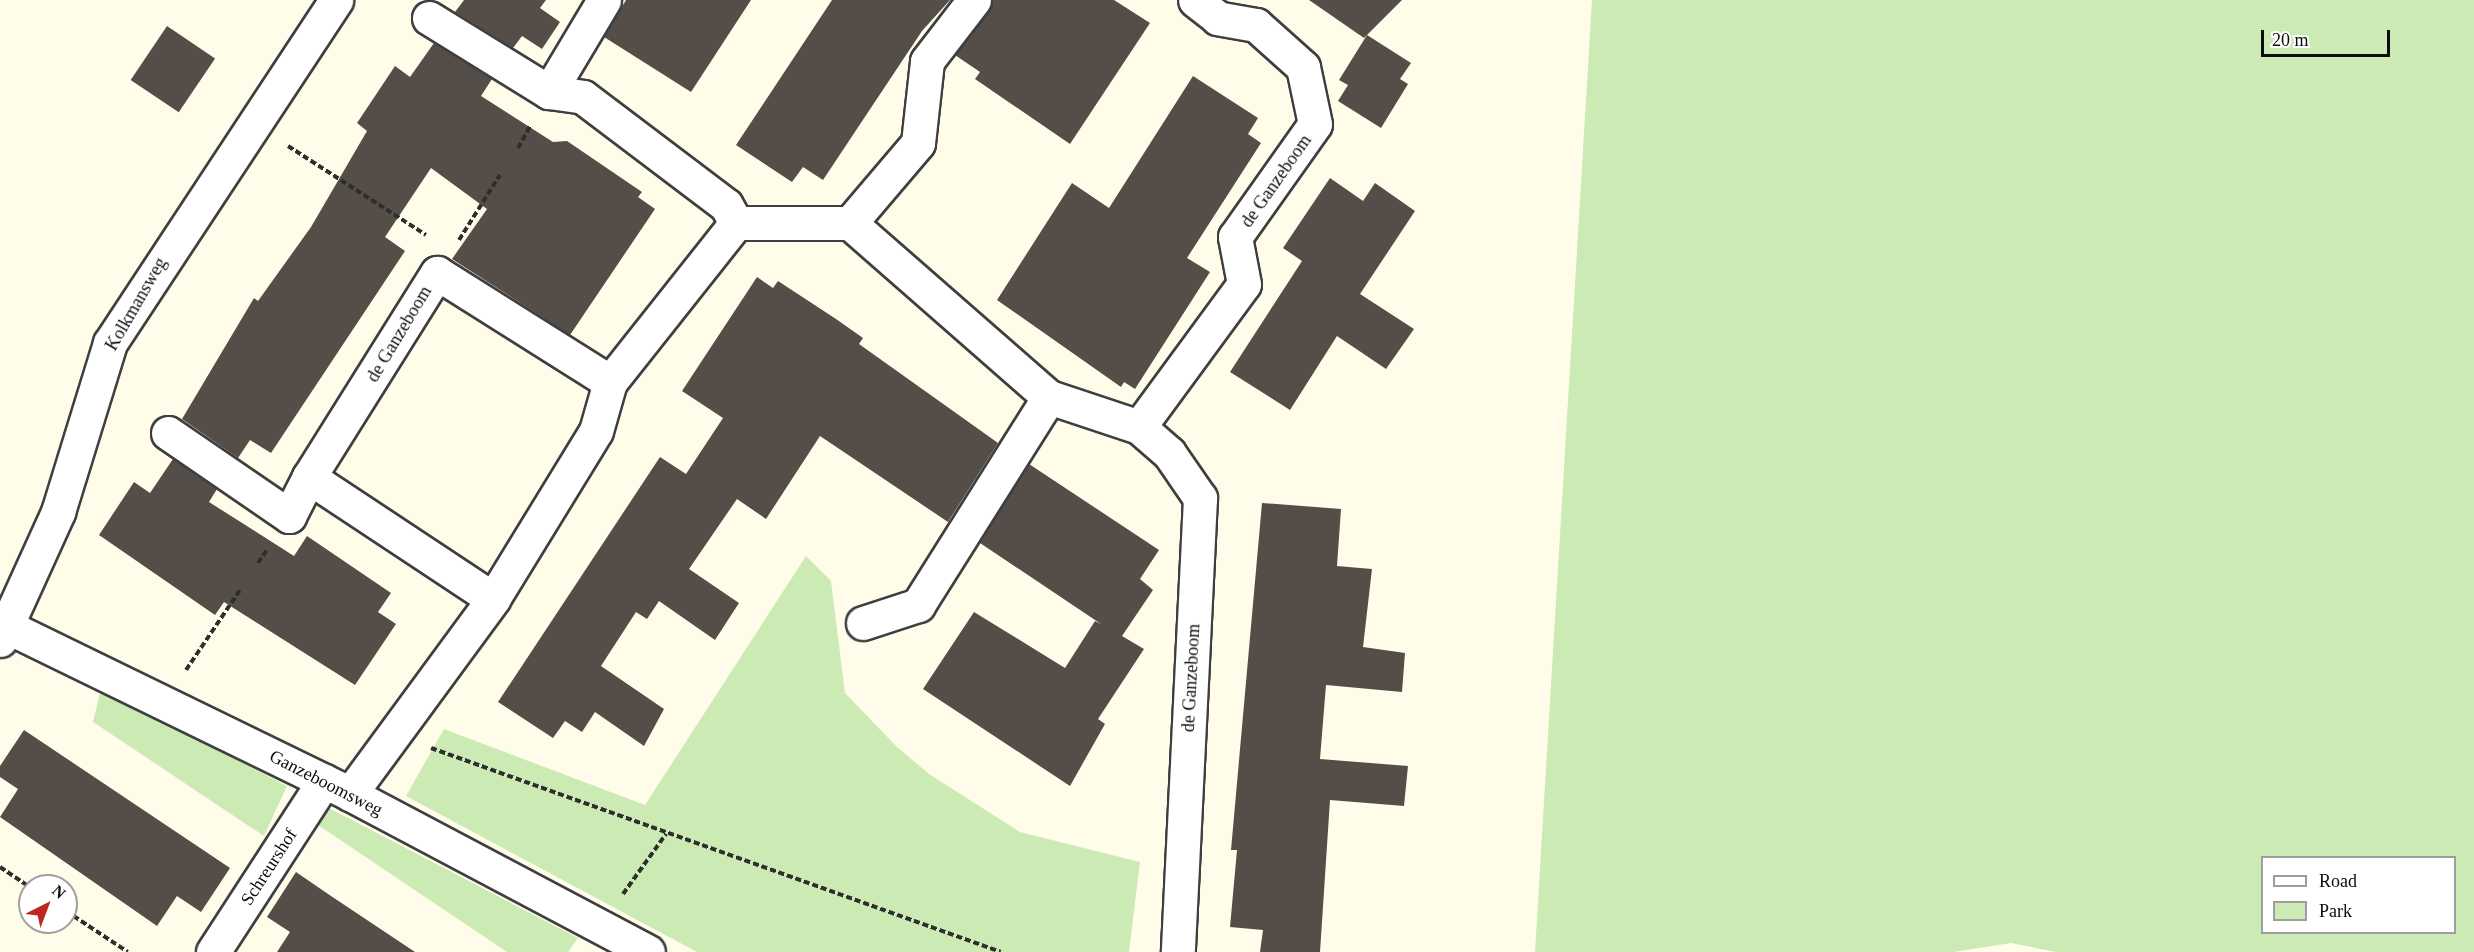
<!DOCTYPE html>
<html>
<head>
<meta charset="utf-8">
<style>
	body { margin:0 }
	#map { position:relative; width:2474px; height:952px; overflow:hidden; background:#fffdea; font-family:"Times New Roman",serif }
	div>[style] { position:absolute }
	[style*='--x'] { left:calc(var(--x)*1px); top:calc(var(--y)*1px); width:calc(var(--w)*1px); rotate:calc(var(--a)*1deg) }
	.green>* { inset:0; background:#cbeab4 }
	.building>* { inset:0; background:#554e48; transform-origin:0 0 }
	.path>* { height:4px; margin-top:-2px; transform-origin:0; background:repeating-linear-gradient(90deg,#2e2e2e 0 6px,transparent 0 9px) }
	.roads { filter:drop-shadow(2px 0 #3f3f3f) drop-shadow(-2px 0 #3f3f3f) drop-shadow(0 2px #3f3f3f) drop-shadow(0 -2px #3f3f3f) }
	.minor>* { height:33px; margin:-16.5px; padding:0 16.5px; transform-origin:16.5px; border-radius:16.5px; background:#fff }
	span { translate:-50% -50%; white-space:nowrap; text-align:center; line-height:1.15; -webkit-text-stroke:6px #fff; paint-order:stroke }
	.street-label { font-size:18px; color:#0c0c0c }
	.legend { position:absolute; left:2261px; top:856px; width:195px; height:78px; box-sizing:border-box; background:#fff; border:2px solid #9e9e9e; margin:0; padding:8px 10px; list-style:none; font-size:18px; color:#0c0c0c }
	.legend li { display:flex; align-items:center; gap:12px; height:30px }
	.legend b { width:30px; border:2px solid #9e9e9e }
	.north { position:absolute; left:18px; top:874px; width:60px; height:60px; box-sizing:border-box; background:#fff; border:2px solid #9e9e9e; border-radius:50%; rotate:42deg; font-size:16px; font-weight:700; line-height:24px; text-align:center; color:#0c0c0c }
	.north::after { content:''; display:block; margin:auto; width:21px; height:27px; background:#be2821; clip-path:polygon(50% 0,100% 100%,50% 72%,0 100%) }
	.scale { position:absolute; left:2261px; top:30px; width:129px; height:27px; box-sizing:border-box; border:3px solid #0c0c0c; border-top:0; padding-left:8px; font-size:18px; line-height:21px; white-space:nowrap; color:#0c0c0c; -webkit-text-stroke:4px #fff; paint-order:stroke }
</style>
</head>
<body>
<div id="map">
	<div class="green">
		<div style="clip-path:polygon(evenodd,1592px 0,2474px 0,2474px 952px,2056px 952px,2011px 943px,1953px 952px,1535px 952px,1592px 0,2262px 858px,2454px 858px,2454px 932px,2262px 932px,2262px 858px)"></div>
		<div style="clip-path:polygon(806px 556px,831px 581px,845px 693px,897px 747px,929px 774px,1020px 832px,1140px 862px,1129px 952px,697px 952px,406px 796px,444px 729px,645px 805px)"></div>
		<div style="clip-path:polygon(101px 689px,287px 786px,264px 836px,93px 722px)"></div>
		<div style="clip-path:polygon(327px 807px,578px 938px,568px 952px,507px 952px,315px 823px)"></div>
	</div>
	<div class="building">
		<div style="clip-path:polygon(464px 0,546px 0,540px 8px,560px 22px,542px 49px,522px 36px,513px 48px,455px 12px)"></div>
		<div style="clip-path:polygon(626px 0,751px 0,691px 92px,604px 37px)"></div>
		<div style="clip-path:polygon(832px 0,950px 0,922px 31px,823px 180px,803px 167px,792px 182px,736px 145px)"></div>
		<div style="clip-path:polygon(992px 0,1114px 0,1150px 23px,1070px 144px,975px 79px,980px 72px,955px 55px)"></div>
		<div style="clip-path:polygon(1309px 0,1402px 0,1364px 38px)"></div>
		<div style="left:167px;top:26px;width:58px;height:65px;rotate:34deg"></div>
		<div style="clip-path:polygon(1367px 35px,1411px 63px,1400px 79px,1408px 84px,1381px 128px,1338px 101px,1348px 85px,1339px 80px)"></div>
		<div style="clip-path:polygon(434px 43px,492px 79px,481px 96px,553px 142px,567px 141px,642px 192px,638px 197px,655px 209px,570px 335px,452px 259px,487px 209px,431px 168px,385px 237px,405px 251px,271px 453px,250px 440px,238px 458px,182px 419px,254px 298px,258px 301px,311px 227px,367px 131px,357px 123px,395px 66px,410px 77px)"></div>
		<div style="clip-path:polygon(1193px 76px,1258px 118px,1248px 134px,1261px 143px,1187px 258px,1210px 272px,1135px 389px,1124px 382px,1121px 387px,997px 300px,1072px 183px,1109px 208px)"></div>
		<div style="clip-path:polygon(1330px 178px,1363px 201px,1375px 183px,1415px 211px,1360px 294px,1414px 329px,1386px 369px,1337px 336px,1290px 410px,1230px 372px,1302px 261px,1283px 248px)"></div>
		<div style="clip-path:polygon(757px 277px,773px 288px,778px 281px,836px 319px,863px 338px,859px 344px,998px 443px,948px 522px,820px 436px,766px 519px,737px 499px,689px 569px,739px 603px,715px 640px,659px 601px,647px 619px,636px 612px,601px 666px,664px 709px,644px 746px,595px 712px,582px 732px,565px 721px,553px 738px,498px 702px,660px 457px,686px 474px,723px 418px,682px 391px)"></div>
		<div style="clip-path:polygon(173px 459px,217px 489px,209px 502px,294px 556px,307px 536px,391px 593px,378px 612px,396px 624px,355px 685px,224px 602px,215px 615px,99px 535px,134px 482px,150px 493px)"></div>
		<div style="clip-path:polygon(1029px 464px,1159px 550px,1140px 579px,1153px 590px,1122px 636px,1144px 649px,1098px 719px,1105px 724px,1070px 786px,923px 689px,974px 612px,1065px 668px,1095px 621px,1101px 624px,980px 543px)"></div>
		<div style="clip-path:polygon(1262px 503px,1341px 509px,1337px 566px,1372px 569px,1363px 647px,1405px 653px,1402px 692px,1326px 685px,1320px 759px,1408px 766px,1404px 806px,1330px 800px,1320px 952px,1260px 952px,1263px 930px,1230px 927px,1237px 850px,1231px 850px)"></div>
		<div style="clip-path:polygon(24px 730px,230px 868px,201px 912px,177px 896px,157px 926px,0 817px,18px 789px,0 777px,0 766px)"></div>
		<div style="clip-path:polygon(296px 872px,331px 896px,415px 952px,277px 952px,290px 932px,267px 917px)"></div>
	</div>
	<div class="path">
		<div style="--x:288;--y:146;--w:164;--a:32.8"></div>
		<div style="--x:518;--y:148;--w:26;--a:-61"></div>
		<div style="--x:459;--y:240;--w:77;--a:-57.8"></div>
		<div style="--x:258;--y:563;--w:18;--a:-56"></div>
		<div style="--x:186;--y:670;--w:97;--a:-56"></div>
		<div style="--x:431;--y:748;--w:605;--a:19.69"></div>
		<div style="--x:0;--y:867;--w:36;--a:34"></div>
		<div style="--x:623;--y:894;--w:74;--a:-54.4"></div>
		<div style="--x:66;--y:911;--w:74;--a:33.5"></div>
	</div>
	<div class="roads">
		<div class="minor">
			<div style="--x:429;--y:18;--w:141;--a:31.7"></div>
			<div style="--x:549;--y:92;--w:34;--a:8"></div>
			<div style="--x:583;--y:97;--w:179;--a:37.1"></div>
			<div style="--x:726;--y:205;--w:21;--a:61"></div>
			<div style="--x:549;--y:92;--w:107;--a:-59.1"></div>
			<div style="--x:736;--y:223;--w:114;--a:0"></div>
			<div style="--x:850;--y:223;--w:105;--a:-49.6"></div>
			<div style="--x:918;--y:143;--w:82;--a:-83.7"></div>
			<div style="--x:927;--y:61;--w:77;--a:-52.4"></div>
			<div style="--x:850;--y:223;--w:264;--a:41.2"></div>
			<div style="--x:1049;--y:397;--w:95;--a:18.4"></div>
			<div style="--x:1139;--y:427;--w:40;--a:41"></div>
			<div style="--x:1169;--y:453;--w:55;--a:55.4"></div>
			<div style="--x:1200;--y:498;--w:455;--a:92.8"></div>
			<div style="--x:1139;--y:427;--w:177;--a:-53.7"></div>
			<div style="--x:1244;--y:284;--w:48;--a:-100.8"></div>
			<div style="--x:1235;--y:237;--w:138;--a:-54.7"></div>
			<div style="--x:1315;--y:124;--w:58;--a:-101.9"></div>
			<div style="--x:1303;--y:67;--w:63;--a:-138.2"></div>
			<div style="--x:1256;--y:25;--w:39;--a:-170"></div>
			<div style="--x:1218;--y:18;--w:29;--a:-142"></div>
			<div style="--x:168;--y:433;--w:147;--a:34.4"></div>
			<div style="--x:289;--y:516;--w:44;--a:-62.9"></div>
			<div style="--x:493;--y:599;--w:221;--a:-146.5"></div>
			<div style="--x:309;--y:477;--w:241;--a:-57.9"></div>
			<div style="--x:437;--y:273;--w:204;--a:32.2"></div>
			<div style="--x:610;--y:382;--w:203;--a:-51.6"></div>
			<div style="--x:0;--y:623;--w:390;--a:26"></div>
			<div style="--x:350;--y:794;--w:337;--a:27.9"></div>
			<div style="--x:863;--y:623;--w:58;--a:-18.1"></div>
			<div style="--x:918;--y:605;--w:246;--a:-57.8"></div>
			<div style="--x:0;--y:640;--w:141;--a:-65.6"></div>
			<div style="--x:58;--y:512;--w:177;--a:-72.9"></div>
			<div style="--x:110;--y:343;--w:411;--a:-56.6"></div>
			<div style="--x:350;--y:794;--w:242;--a:-53.7"></div>
			<div style="--x:493;--y:599;--w:197;--a:-58.5"></div>
			<div style="--x:596;--y:431;--w:51;--a:-74.1"></div>
			<div style="--x:213;--y:952;--w:204;--a:-57"></div>
		</div>
	</div>
	<div class="street-label">
		<span style="left:1276px;top:181px;rotate:-55deg">de Ganzeboom</span>
		<span style="left:136px;top:304px;rotate:-60deg">Kolkmansweg</span>
		<span style="left:399px;top:334px;rotate:-59deg">de Ganzeboom</span>
		<span style="left:1191px;top:678px;rotate:-87deg">de Ganzeboom</span>
		<span style="left:326px;top:783px;rotate:27deg">Ganzeboomsweg</span>
		<span style="left:269px;top:867px;rotate:-57deg">Schreurshof</span>
	</div>
	<ul class="legend">
	<li><b style="height:8px;background:#fff"></b>Road</li>
	<li><b style="height:16px;background:#cbeab4"></b>Park</li>
	</ul>
	<div class="north">N</div>
	<div class="scale">20 m</div>
</div>
</body>
</html>
